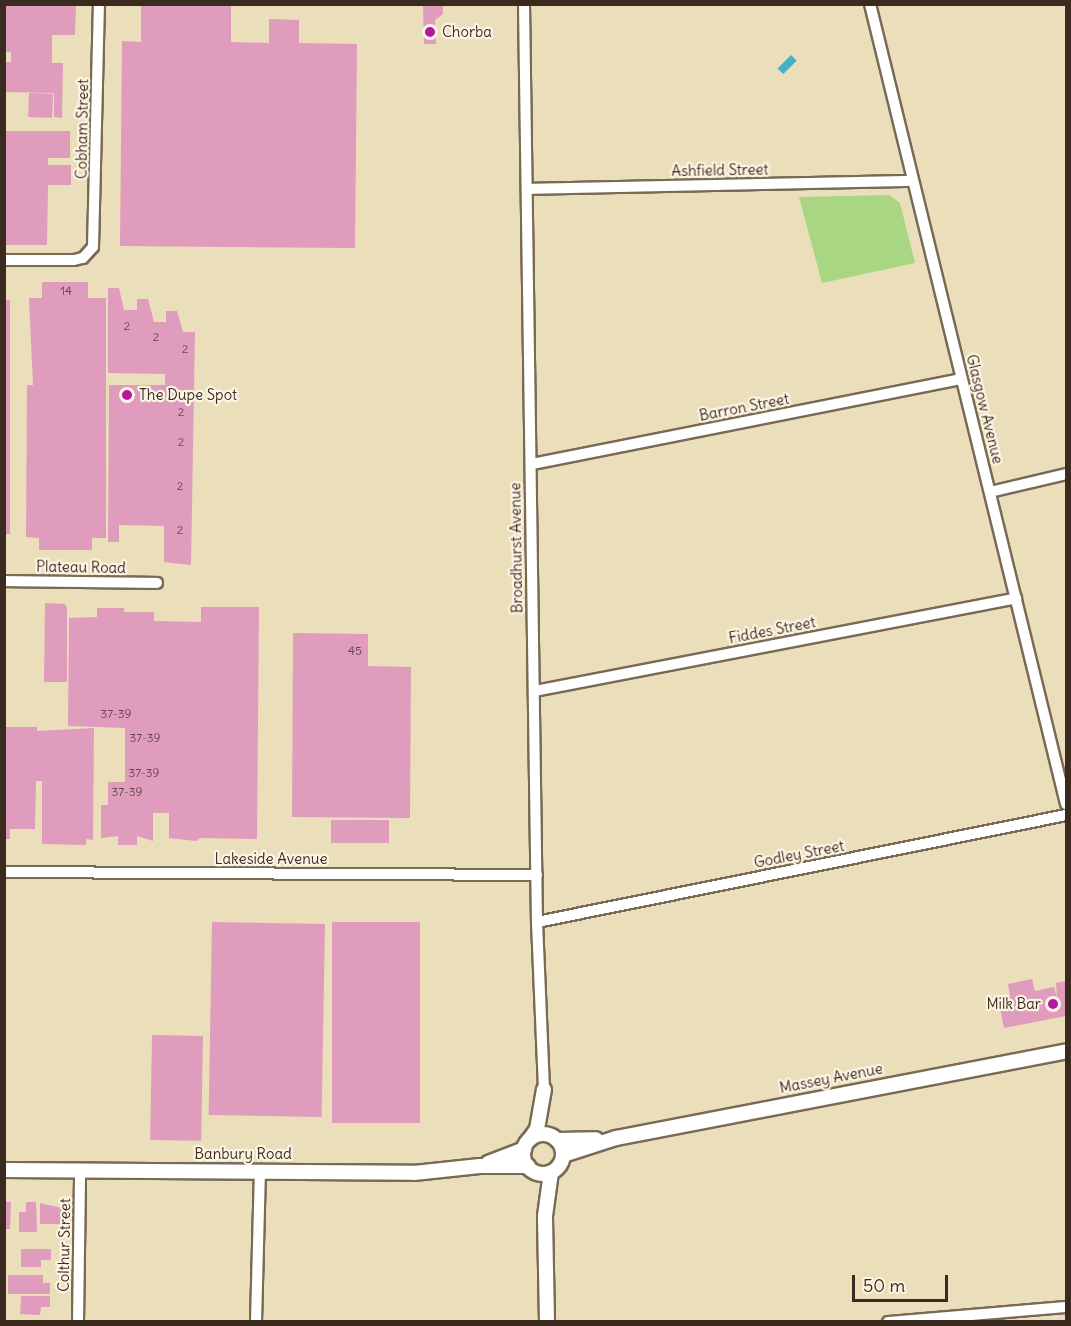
<!DOCTYPE html>
<html>
<head>
<meta charset="utf-8">
<style>
	body { margin:0 }
	#map { position:relative; width:1071px; height:1326px; overflow:hidden; background:#ebdeba; font-family:Delius,sans-serif }
	div>[style] { position:absolute }
	[style*='--x'] { left:calc(var(--x)*1px); top:calc(var(--y)*1px); width:calc(var(--w)*1px); rotate:calc(var(--a)*1deg) }
	.green>* { inset:0; background:#a9d682 }
	.water>* { inset:0; background:#46afc5; transform-origin:0 0 }
	.building>* { inset:0; background:#df9cbd; transform-origin:0 0 }
	.roads { filter:drop-shadow(2px 0 #796955) drop-shadow(-2px 0 #796955) drop-shadow(0 2px #796955) drop-shadow(0 -2px #796955) }
	.minor>* { height:10px; margin:-5px; padding:0 5px; transform-origin:5px; border-radius:5px; background:#fff }
	.tertiary>* { height:14px; margin:-7px; padding:0 7px; transform-origin:7px; border-radius:7px; background:#fff }
	.tertiary>.ring { margin:-7px; padding:0; box-sizing:content-box; background:none; border:14px solid #fff; border-radius:50% }
	.dots>* { width:16px; height:16px; translate:-50% -50%; box-sizing:border-box; border:3px solid #fcf5e5; border-radius:50% }
	span { translate:-50% -50%; white-space:nowrap; text-align:center; line-height:1.15; -webkit-text-stroke:4.5px #fcf5e5; paint-order:stroke }
	.number-label { font-size:12px; color:#644646 }
	.number-label span { -webkit-text-stroke-width:0 }
	.poi-label { font-size:15px; color:#3b2a1e }
	.left { translate:0 -50%; text-align:left }
	.right { translate:-100% -50%; text-align:right }
	.street-label { font-size:15px; color:#3b2a1e }
	.frame { position:absolute; inset:0; border:6px solid #3b2a1e; pointer-events:none }
	.scale { position:absolute; left:852px; top:1275px; width:96px; height:27px; box-sizing:border-box; border:3px solid #3b2a1e; border-top:0; padding-left:8px; font-size:18px; line-height:21px; white-space:nowrap; color:#3b2a1e; -webkit-text-stroke:4px #fcf5e5; paint-order:stroke }
</style>
</head>
<body>
<div id="map">
	<div class="green">
		<div style="clip-path:polygon(889px 195px,900px 203px,915px 263px,822px 283px,799px 197px)"></div>
	</div>
	<div class="water">
		<div style="left:791px;top:55px;width:8px;height:19px;rotate:45deg"></div>
	</div>
	<div class="building">
		<div style="clip-path:polygon(4px 4px,76px 4px,75px 35px,52px 35px,52px 63px,63px 63px,62px 118px,54px 117px,54px 93px,4px 92px,4px 62px,11px 62px,11px 52px,4px 52px)"></div>
		<div style="clip-path:polygon(141px 4px,231px 4px,231px 42px,269px 43px,269px 19px,299px 20px,299px 43px,357px 44px,355px 248px,120px 246px,122px 41px,141px 42px)"></div>
		<div style="clip-path:polygon(423px 4px,443px 4px,443px 14px,435px 20px,436px 44px,424px 44px)"></div>
		<div style="left:29px;top:93px;width:24px;height:24px;rotate:2deg"></div>
		<div style="clip-path:polygon(4px 131px,70px 131px,70px 158px,48px 158px,48px 165px,71px 165px,71px 185px,48px 185px,47px 245px,6px 245px)"></div>
		<div style="clip-path:polygon(42px 282px,88px 282px,88px 298px,106px 298px,106px 538px,92px 538px,92px 550px,39px 550px,39px 538px,26px 537px,27px 385px,33px 385px,29px 298px,42px 298px)"></div>
		<div style="clip-path:polygon(108px 288px,119px 288px,124px 310px,137px 310px,137px 299px,148px 299px,154px 322px,166px 322px,166px 311px,177px 311px,183px 332px,195px 332px,191px 565px,164px 562px,164px 526px,119px 525px,119px 542px,108px 542px,109px 385px,165px 385px,165px 374px,108px 373px)"></div>
		<div style="left:4px;top:300px;width:6px;height:234px"></div>
		<div style="clip-path:polygon(45px 603px,65px 604px,67px 608px,67px 682px,44px 682px)"></div>
		<div style="clip-path:polygon(201px 607px,259px 607px,257px 839px,200px 838px,196px 841px,169px 838px,169px 813px,153px 813px,153px 841px,137px 836px,137px 845px,118px 845px,118px 836px,101px 838px,101px 805px,108px 805px,108px 782px,125px 782px,125px 728px,68px 726px,69px 618px,97px 617px,97px 608px,124px 608px,124px 612px,154px 612px,154px 621px,201px 622px)"></div>
		<div style="clip-path:polygon(293px 633px,368px 634px,368px 666px,411px 667px,410px 818px,292px 817px)"></div>
		<div style="clip-path:polygon(4px 727px,37px 727px,37px 731px,94px 728px,93px 840px,86px 839px,86px 845px,42px 844px,42px 781px,36px 781px,35px 829px,10px 829px,10px 839px,4px 839px)"></div>
		<div style="left:331px;top:820px;width:58px;height:23px"></div>
		<div style="left:212px;top:922px;width:113px;height:193px;rotate:1deg"></div>
		<div style="left:332px;top:922px;width:88px;height:201px"></div>
		<div style="clip-path:polygon(1032px 979px,1035px 991px,1054px 987px,1057px 998px,1056px 983px,1066px 981px,1066px 1016px,1004px 1028px,998px 998px,1010px 996px,1008px 984px)"></div>
		<div style="left:152px;top:1035px;width:51px;height:105px;rotate:1deg"></div>
		<div style="clip-path:polygon(4px 1202px,11px 1202px,10px 1229px,4px 1229px)"></div>
		<div style="clip-path:polygon(26px 1202px,36px 1202px,37px 1232px,19px 1232px,19px 1212px,26px 1212px)"></div>
		<div style="clip-path:polygon(40px 1203px,62px 1208px,62px 1224px,40px 1224px)"></div>
		<div style="clip-path:polygon(21px 1249px,51px 1249px,51px 1260px,41px 1260px,41px 1267px,21px 1267px)"></div>
		<div style="clip-path:polygon(8px 1275px,43px 1275px,43px 1283px,50px 1283px,50px 1294px,8px 1294px)"></div>
		<div style="clip-path:polygon(21px 1296px,50px 1296px,50px 1307px,41px 1307px,40px 1315px,20px 1314px)"></div>
	</div>
	<div class="roads">
		<div class="minor">
			<div style="--x:524;--y:4;--w:918;--a:89.19"></div>
			<div style="--x:537;--y:922;--w:168;--a:87.6"></div>
			<div style="--x:870;--y:4;--w:824;--a:76.23"></div>
			<div style="--x:528;--y:189;--w:384;--a:-1.2"></div>
			<div style="--x:4;--y:260;--w:70;--a:0"></div>
			<div style="--x:74;--y:260;--w:9;--a:-13"></div>
			<div style="--x:83;--y:258;--w:15;--a:-48"></div>
			<div style="--x:93;--y:247;--w:243;--a:-88.6"></div>
			<div style="--x:532;--y:464;--w:437;--a:-11.2"></div>
			<div style="--x:990;--y:492;--w:78;--a:-13.3"></div>
			<div style="--x:4;--y:581;--w:153;--a:0.7"></div>
			<div style="--x:535;--y:691;--w:490;--a:-10.9"></div>
			<div style="--x:4;--y:872;--w:533;--a:0.32"></div>
			<div style="--x:537;--y:922;--w:540;--a:-11.43"></div>
			<div style="--x:78;--y:1322;--w:152;--a:-89.2"></div>
			<div style="--x:256;--y:1322;--w:152;--a:-88.5"></div>
			<div style="--x:888;--y:1322;--w:179;--a:-4.8"></div>
		</div>
		<div class="tertiary">
			<div class="ring" style="left:523px;top:1134px;width:26px;height:26px"></div>
			<div style="--x:530;--y:1139;--w:12;--a:-55"></div>
			<div style="--x:537;--y:1129;--w:40;--a:-80"></div>
			<div style="--x:557;--y:1140;--w:39;--a:-1"></div>
			<div style="--x:563;--y:1155;--w:56;--a:-17.8"></div>
			<div style="--x:616;--y:1138;--w:458;--a:-10.9"></div>
			<div style="--x:488;--y:1163;--w:39;--a:-21"></div>
			<div style="--x:4;--y:1170;--w:410;--a:0.4"></div>
			<div style="--x:414;--y:1173;--w:66;--a:-6.1"></div>
			<div style="--x:480;--y:1166;--w:48;--a:0"></div>
			<div style="--x:547;--y:1322;--w:106;--a:-91.1"></div>
			<div style="--x:545;--y:1216;--w:44;--a:-82.2"></div>
		</div>
	</div>
	<div class="dots">
		<div style="left:430px;top:32px;background:#b5179e"></div>
		<div style="left:127px;top:395px;background:#b5179e"></div>
		<div style="left:1053px;top:1004px;background:#b5179e"></div>
	</div>
	<div class="number-label">
		<span style="left:66px;top:291px">14</span>
		<span style="left:127px;top:326px">2</span>
		<span style="left:156px;top:337px">2</span>
		<span style="left:185px;top:349px">2</span>
		<span style="left:181px;top:412px">2</span>
		<span style="left:181px;top:442px">2</span>
		<span style="left:180px;top:486px">2</span>
		<span style="left:180px;top:530px">2</span>
		<span style="left:355px;top:651px">45</span>
		<span style="left:116px;top:714px">37-39</span>
		<span style="left:145px;top:738px">37-39</span>
		<span style="left:144px;top:773px">37-39</span>
		<span style="left:127px;top:792px">37-39</span>
	</div>
	<div class="poi-label">
		<span class="left" style="left:442px;top:32px">Chorba</span>
		<span class="left" style="left:139px;top:395px">The Dupe Spot</span>
		<span class="right" style="left:1041px;top:1004px">Milk Bar</span>
	</div>
	<div class="street-label">
		<span style="left:82px;top:129px;rotate:-89deg">Cobham Street</span>
		<span style="left:720px;top:170px;rotate:-1deg">Ashfield Street</span>
		<span style="left:744px;top:407px;rotate:-11deg">Barron Street</span>
		<span style="left:985px;top:409px;rotate:76deg">Glasgow Avenue</span>
		<span style="left:516px;top:548px;rotate:-91deg">Broadhurst Avenue</span>
		<span style="left:81px;top:567px;rotate:1deg">Plateau Road</span>
		<span style="left:772px;top:630px;rotate:-11deg">Fiddes Street</span>
		<span style="left:799px;top:854px;rotate:-11deg">Godley Street</span>
		<span style="left:271px;top:859px">Lakeside Avenue</span>
		<span style="left:831px;top:1078px;rotate:-11deg">Massey Avenue</span>
		<span style="left:243px;top:1154px">Banbury Road</span>
		<span style="left:64px;top:1245px;rotate:-89deg">Colthur Street</span>
	</div>
	<div class="frame"></div>
	<div class="scale">50 m</div>
</div>
</body>
</html>
